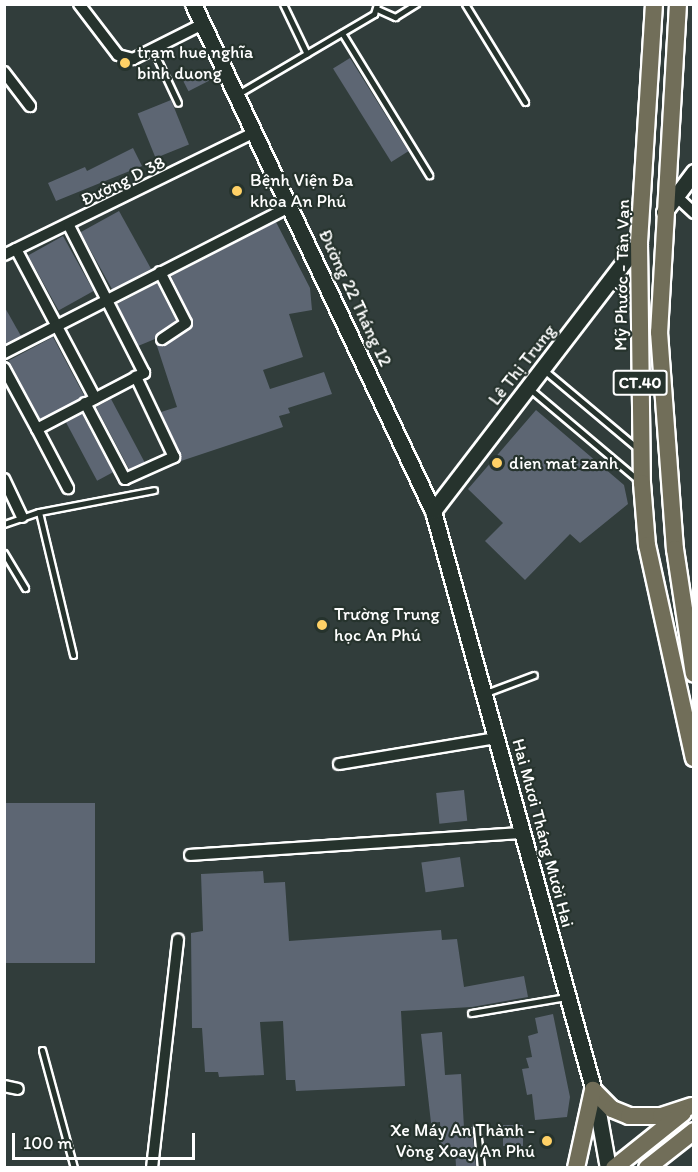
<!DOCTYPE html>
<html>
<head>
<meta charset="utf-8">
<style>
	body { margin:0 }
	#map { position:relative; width:698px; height:1172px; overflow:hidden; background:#313d3b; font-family:Itim,sans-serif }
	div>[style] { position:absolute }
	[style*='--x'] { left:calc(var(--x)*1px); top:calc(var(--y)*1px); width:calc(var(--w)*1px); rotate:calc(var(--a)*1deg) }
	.building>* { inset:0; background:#5d6673; transform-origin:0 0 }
	.roads { filter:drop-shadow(2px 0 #fff) drop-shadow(-2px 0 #fff) drop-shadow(0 2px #fff) drop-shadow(0 -2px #fff) }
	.lane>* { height:5px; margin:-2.5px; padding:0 2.5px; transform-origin:2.5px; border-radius:2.5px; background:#26332d }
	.street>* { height:10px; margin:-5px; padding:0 5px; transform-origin:5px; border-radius:5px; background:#26332d }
	.secondary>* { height:15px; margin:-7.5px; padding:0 7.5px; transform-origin:7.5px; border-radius:7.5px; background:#26332d }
	.primary>* { height:16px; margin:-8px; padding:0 8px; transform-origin:8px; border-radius:8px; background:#716e59 }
	.dots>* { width:16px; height:16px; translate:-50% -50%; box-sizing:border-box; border:3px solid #26332d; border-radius:50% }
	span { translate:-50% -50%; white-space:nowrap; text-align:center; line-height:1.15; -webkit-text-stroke:4.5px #26332d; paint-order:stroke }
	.shield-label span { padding:2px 4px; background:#26332d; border:2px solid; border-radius:4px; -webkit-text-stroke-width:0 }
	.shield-label { font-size:16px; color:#fff; font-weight:700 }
	.poi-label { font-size:18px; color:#fff }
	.left { translate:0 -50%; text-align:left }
	.right { translate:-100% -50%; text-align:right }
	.street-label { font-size:18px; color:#fff }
	.frame { position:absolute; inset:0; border:6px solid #fff; pointer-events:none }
	.scale { position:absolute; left:12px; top:1133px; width:183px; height:27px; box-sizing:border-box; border:3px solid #fff; border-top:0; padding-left:8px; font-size:18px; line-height:21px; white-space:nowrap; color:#fff; -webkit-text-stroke:4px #26332d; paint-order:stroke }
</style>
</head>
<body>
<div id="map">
	<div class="building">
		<div style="left:350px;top:58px;width:110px;height:20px;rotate:58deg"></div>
		<div style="left:204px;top:71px;width:11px;height:23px;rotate:63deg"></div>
		<div style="left:171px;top:100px;width:48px;height:36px;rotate:68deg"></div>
		<div style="clip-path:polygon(133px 148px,142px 166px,56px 201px,48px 183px,85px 167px,87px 171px)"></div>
		<div style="left:119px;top:211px;width:66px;height:44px;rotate:61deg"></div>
		<div style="clip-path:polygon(276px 222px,310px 288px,312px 310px,289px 314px,303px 357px,263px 370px,270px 389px,324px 372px,332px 394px,288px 408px,290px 413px,279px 416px,283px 427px,181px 461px,161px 412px,177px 407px,156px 343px,166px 345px,191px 329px,193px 323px,171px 276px)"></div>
		<div style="left:63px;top:236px;width:63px;height:40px;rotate:61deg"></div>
		<div style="clip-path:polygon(157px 283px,176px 320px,155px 339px,138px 346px,117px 304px)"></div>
		<div style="clip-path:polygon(4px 306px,21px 336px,4px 344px)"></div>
		<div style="left:53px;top:337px;width:67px;height:50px;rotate:62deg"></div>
		<div style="left:111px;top:399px;width:72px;height:17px;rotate:62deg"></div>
		<div style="clip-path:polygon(536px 410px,624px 485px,628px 504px,580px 543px,570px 534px,525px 580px,485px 541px,503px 523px,468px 489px)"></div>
		<div style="left:82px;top:414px;width:66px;height:18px;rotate:62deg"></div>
		<div style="left:464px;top:790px;width:31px;height:28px;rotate:84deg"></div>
		<div style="left:4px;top:803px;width:91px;height:160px"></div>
		<div style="left:460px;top:857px;width:30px;height:39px;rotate:82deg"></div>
		<div style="clip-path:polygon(263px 871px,264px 883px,285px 882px,289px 941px,441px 930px,442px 940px,457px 939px,464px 987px,524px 976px,528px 997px,472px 1007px,401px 1011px,405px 1086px,296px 1091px,295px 1080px,286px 1080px,283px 1021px,260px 1022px,264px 1075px,219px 1077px,218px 1072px,205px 1072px,202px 1028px,192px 1028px,191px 933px,203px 931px,201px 874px)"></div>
		<div style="clip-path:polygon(553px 1014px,570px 1097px,567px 1117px,535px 1120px,532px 1094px,527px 1095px,522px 1069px,529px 1068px,526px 1058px,532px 1057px,528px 1036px,538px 1033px,535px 1018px)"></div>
		<div style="clip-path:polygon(442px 1032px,445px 1075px,461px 1074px,464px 1128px,472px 1127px,476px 1167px,456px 1167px,455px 1147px,441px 1147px,440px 1122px,431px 1123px,421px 1034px)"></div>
		<div style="left:503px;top:1125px;width:20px;height:21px"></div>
	</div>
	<div class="roads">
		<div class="lane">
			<div style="--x:283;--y:4;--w:55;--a:64.4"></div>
			<div style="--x:465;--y:4;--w:115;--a:58.5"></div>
			<div style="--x:377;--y:9;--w:20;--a:24"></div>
			<div style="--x:395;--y:17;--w:25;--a:-32"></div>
			<div style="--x:342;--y:33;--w:167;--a:58.5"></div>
			<div style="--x:154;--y:52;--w:56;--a:64.8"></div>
			<div style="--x:238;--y:94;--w:158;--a:-30.5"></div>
			<div style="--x:374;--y:14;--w:10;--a:-73"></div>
			<div style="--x:544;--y:370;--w:121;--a:40"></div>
			<div style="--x:530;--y:389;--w:141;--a:40.1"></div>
			<div style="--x:39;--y:512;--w:147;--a:76.6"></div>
			<div style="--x:4;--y:524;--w:37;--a:-19"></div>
			<div style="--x:39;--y:512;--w:117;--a:-10.8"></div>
			<div style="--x:4;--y:553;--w:41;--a:59"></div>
			<div style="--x:486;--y:693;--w:51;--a:-20.6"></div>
			<div style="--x:471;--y:1013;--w:97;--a:-9.5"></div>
			<div style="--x:42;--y:1050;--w:122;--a:74.8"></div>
			<div style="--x:477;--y:1128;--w:40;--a:84.3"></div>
		</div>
		<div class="street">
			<div style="--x:79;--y:4;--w:64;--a:52.6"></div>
			<div style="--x:118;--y:55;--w:16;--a:15"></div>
			<div style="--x:133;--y:59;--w:78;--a:-26.6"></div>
			<div style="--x:4;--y:72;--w:43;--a:52.6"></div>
			<div style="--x:676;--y:196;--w:25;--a:43"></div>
			<div style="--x:16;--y:249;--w:169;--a:62.1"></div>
			<div style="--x:4;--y:255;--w:280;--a:-26.1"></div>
			<div style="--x:160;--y:272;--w:57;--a:63"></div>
			<div style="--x:186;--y:323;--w:29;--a:146"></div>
			<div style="--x:4;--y:353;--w:322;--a:-27.1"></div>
			<div style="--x:4;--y:368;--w:69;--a:61.6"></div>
			<div style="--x:37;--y:429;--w:121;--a:-27.6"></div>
			<div style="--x:144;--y:373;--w:165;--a:-117"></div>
			<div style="--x:85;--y:403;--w:86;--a:62.2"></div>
			<div style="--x:125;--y:479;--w:54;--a:-24.2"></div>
			<div style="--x:174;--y:457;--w:89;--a:-115.4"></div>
			<div style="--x:37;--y:429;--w:67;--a:62.3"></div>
			<div style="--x:4;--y:479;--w:42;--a:64.7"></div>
			<div style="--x:339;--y:764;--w:159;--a:-9.4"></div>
			<div style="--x:190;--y:855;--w:334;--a:-3.8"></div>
			<div style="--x:4;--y:1086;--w:14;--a:12"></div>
			<div style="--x:152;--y:1168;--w:230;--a:-83.5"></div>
		</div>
		<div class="secondary">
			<div style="--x:193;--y:4;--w:561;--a:64.67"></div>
			<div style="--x:433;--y:511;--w:606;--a:74.5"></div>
			<div style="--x:595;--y:1095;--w:74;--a:79.9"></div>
			<div style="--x:664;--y:212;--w:50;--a:-53.1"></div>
			<div style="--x:433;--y:511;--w:338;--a:-52.5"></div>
		</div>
		<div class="primary">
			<div style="--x:654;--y:4;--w:239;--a:93.6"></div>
			<div style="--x:639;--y:243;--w:240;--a:89.3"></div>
			<div style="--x:642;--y:483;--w:62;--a:85.4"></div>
			<div style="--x:647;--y:545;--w:218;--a:77.6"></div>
			<div style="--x:678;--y:4;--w:329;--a:93.3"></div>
			<div style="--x:659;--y:332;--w:218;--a:85.8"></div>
			<div style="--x:675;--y:549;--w:126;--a:81.4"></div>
			<div style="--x:593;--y:1090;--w:27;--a:45"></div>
			<div style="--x:612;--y:1109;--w:18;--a:22"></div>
			<div style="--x:629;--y:1116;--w:32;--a:0"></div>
			<div style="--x:661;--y:1116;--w:32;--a:-18"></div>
			<div style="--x:576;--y:1168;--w:80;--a:-77.7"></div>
			<div style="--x:614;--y:1168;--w:88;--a:-38.6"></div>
			<div style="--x:647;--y:1168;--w:60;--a:-38.2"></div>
		</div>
	</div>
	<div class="dots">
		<div style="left:125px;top:63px;background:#ffd166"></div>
		<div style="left:237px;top:191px;background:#ffd166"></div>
		<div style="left:497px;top:463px;background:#ffd166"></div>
		<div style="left:322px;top:625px;background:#ffd166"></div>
		<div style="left:547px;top:1141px;background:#ffd166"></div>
	</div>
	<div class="shield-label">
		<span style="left:640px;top:383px">CT.40</span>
	</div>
	<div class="poi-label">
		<span class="left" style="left:137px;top:63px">trạm hue nghĩa<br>binh duong</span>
		<span class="left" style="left:250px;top:191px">Bệnh Viện Đa<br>khoa An Phú</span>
		<span class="left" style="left:509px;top:463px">dien mat zanh</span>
		<span class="left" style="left:334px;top:625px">Trường Trung<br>học An Phú</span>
		<span class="right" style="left:535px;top:1141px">Xe Máy An Thành -<br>Vòng Xoay An Phú</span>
	</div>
	<div class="street-label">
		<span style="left:123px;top:181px;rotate:-26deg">Đường D 38</span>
		<span style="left:622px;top:275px;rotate:-89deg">Mỹ Phước - Tân Vạn</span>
		<span style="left:355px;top:298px;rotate:65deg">Đường 22 Tháng 12</span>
		<span style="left:522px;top:365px;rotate:-52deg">Lê Thị Trung</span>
		<span style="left:543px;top:833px;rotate:75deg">Hai Mươi Tháng Mười Hai</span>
	</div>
	<div class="frame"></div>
	<div class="scale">100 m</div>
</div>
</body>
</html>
